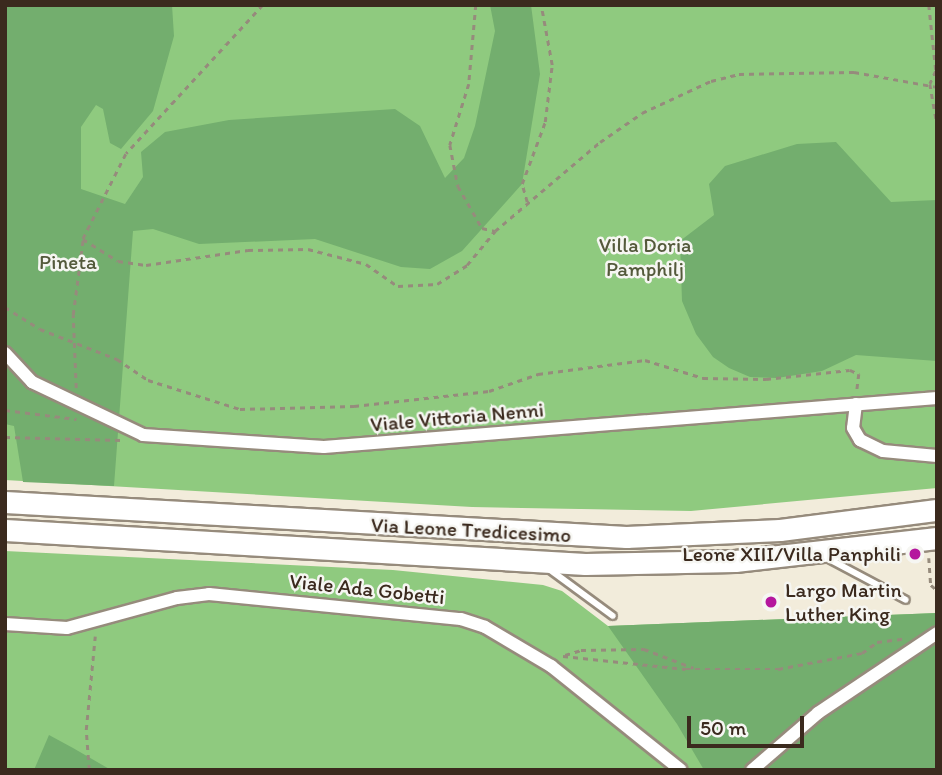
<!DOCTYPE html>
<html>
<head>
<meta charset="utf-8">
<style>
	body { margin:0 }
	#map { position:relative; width:942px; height:775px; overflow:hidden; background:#f2ecdb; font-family:Itim,sans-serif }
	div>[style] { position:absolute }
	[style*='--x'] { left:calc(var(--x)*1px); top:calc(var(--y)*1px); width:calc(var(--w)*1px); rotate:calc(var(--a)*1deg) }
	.green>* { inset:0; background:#8fca7f }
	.forest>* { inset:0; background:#73ae6e }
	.path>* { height:2.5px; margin-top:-1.25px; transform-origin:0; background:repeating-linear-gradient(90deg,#968b7c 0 5px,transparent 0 10px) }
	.roads { filter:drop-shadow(2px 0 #968b7c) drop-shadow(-2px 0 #968b7c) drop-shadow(0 2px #968b7c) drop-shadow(0 -2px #968b7c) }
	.lane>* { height:6px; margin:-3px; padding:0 3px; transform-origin:3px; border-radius:3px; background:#fff }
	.street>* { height:12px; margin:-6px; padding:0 6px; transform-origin:6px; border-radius:6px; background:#fff }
	.primary>* { height:21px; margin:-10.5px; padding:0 10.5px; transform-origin:10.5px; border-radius:10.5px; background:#fff }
	.dots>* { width:19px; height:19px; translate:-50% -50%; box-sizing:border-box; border:4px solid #f6f6f2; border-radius:50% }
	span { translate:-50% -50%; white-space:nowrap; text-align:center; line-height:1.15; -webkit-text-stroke:5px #f6f6f2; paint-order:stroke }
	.park-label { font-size:21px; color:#545a3b }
	.street-label { font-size:21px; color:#3b2a1e }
	.poi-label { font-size:21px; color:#3b2a1e }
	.right { translate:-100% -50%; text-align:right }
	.left { translate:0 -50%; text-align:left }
	.frame { position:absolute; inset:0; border:7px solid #3b2a1e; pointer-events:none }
	.scale { position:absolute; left:687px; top:716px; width:117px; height:32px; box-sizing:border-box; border:4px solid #3b2a1e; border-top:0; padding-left:9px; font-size:21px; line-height:24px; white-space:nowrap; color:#3b2a1e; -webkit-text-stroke:5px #f6f6f2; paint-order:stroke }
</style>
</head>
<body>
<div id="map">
	<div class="green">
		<div style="clip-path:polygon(5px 5px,937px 5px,937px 488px,691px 511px,472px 507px,5px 480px)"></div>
		<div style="clip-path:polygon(5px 551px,393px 570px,543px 585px,562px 591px,608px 626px,937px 613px,937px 770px,5px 770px)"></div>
	</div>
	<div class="forest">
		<div style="clip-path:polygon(5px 5px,172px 5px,174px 36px,153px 111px,121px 149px,110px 143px,103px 109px,96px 105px,81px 127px,81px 189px,125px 204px,143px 177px,141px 152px,165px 132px,229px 120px,395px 109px,420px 126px,445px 178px,464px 158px,475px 126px,495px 31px,490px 5px,531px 5px,540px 74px,522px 184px,462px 251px,430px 269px,401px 267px,315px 239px,199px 244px,153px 229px,133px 231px,114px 486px,23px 482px,14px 426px,5px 424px)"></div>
		<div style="clip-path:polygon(836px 142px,891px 202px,937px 200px,937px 361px,856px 355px,822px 371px,777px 378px,750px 377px,729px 368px,713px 357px,696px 334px,682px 301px,680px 241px,714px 215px,709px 184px,725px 166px,797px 144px)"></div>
		<div style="clip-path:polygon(937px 613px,937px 770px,704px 770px,677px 724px,608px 626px)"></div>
		<div style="clip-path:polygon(49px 735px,73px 748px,111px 770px,34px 770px)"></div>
	</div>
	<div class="path">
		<div style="--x:263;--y:5;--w:202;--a:132.6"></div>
		<div style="--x:126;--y:154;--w:95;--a:116.8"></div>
		<div style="--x:83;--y:239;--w:41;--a:32.2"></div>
		<div style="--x:118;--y:261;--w:28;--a:8"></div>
		<div style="--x:146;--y:265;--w:103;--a:-8.4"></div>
		<div style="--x:248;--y:250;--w:60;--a:-1"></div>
		<div style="--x:308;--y:249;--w:60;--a:14.5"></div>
		<div style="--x:366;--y:264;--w:39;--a:35"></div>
		<div style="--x:398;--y:286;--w:39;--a:-3"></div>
		<div style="--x:437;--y:284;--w:36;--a:-32"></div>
		<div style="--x:467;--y:265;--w:44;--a:-50.5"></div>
		<div style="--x:495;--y:231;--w:138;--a:-40.3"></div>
		<div style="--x:600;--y:142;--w:51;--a:-34.6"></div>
		<div style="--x:642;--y:113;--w:76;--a:-24.9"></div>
		<div style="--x:711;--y:81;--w:29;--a:-14"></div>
		<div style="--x:739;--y:74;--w:115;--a:-1"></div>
		<div style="--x:854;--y:72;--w:84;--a:10.2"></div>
		<div style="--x:476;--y:5;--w:79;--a:95.1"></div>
		<div style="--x:469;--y:84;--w:64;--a:107.3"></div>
		<div style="--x:450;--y:145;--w:42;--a:79"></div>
		<div style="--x:458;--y:186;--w:48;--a:60.3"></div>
		<div style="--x:482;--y:228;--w:13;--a:13"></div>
		<div style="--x:929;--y:5;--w:66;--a:83.9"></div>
		<div style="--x:936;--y:71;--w:14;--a:115"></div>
		<div style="--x:930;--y:84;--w:40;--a:80"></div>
		<div style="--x:527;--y:202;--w:19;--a:-106"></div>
		<div style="--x:522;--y:184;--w:66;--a:-69.6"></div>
		<div style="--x:545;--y:122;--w:57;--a:-83"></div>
		<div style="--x:552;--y:65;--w:61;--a:-100.4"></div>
		<div style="--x:5;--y:307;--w:41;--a:32.2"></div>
		<div style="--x:40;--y:329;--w:83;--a:21.3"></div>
		<div style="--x:117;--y:359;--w:37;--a:34"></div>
		<div style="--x:148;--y:380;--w:96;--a:17.5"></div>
		<div style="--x:240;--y:409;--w:114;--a:-1.5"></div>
		<div style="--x:354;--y:406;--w:136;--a:-6.3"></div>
		<div style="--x:489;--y:391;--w:52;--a:-19.1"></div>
		<div style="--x:538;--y:374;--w:108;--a:-7.5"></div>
		<div style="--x:645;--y:360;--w:61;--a:17.2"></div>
		<div style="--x:703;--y:378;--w:63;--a:0.9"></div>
		<div style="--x:766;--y:379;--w:84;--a:-6.1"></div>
		<div style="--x:850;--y:370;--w:10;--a:24"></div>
		<div style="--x:859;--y:374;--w:16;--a:97"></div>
		<div style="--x:76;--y:388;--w:73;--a:-92.4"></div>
		<div style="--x:73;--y:315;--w:77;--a:-82.5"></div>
		<div style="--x:5;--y:410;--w:72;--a:7.2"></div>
		<div style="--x:5;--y:437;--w:116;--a:1.5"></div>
		<div style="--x:929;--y:558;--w:27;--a:86"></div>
		<div style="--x:931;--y:585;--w:8;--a:40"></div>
		<div style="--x:565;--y:655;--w:17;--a:-17"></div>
		<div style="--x:581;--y:650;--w:63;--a:-0.9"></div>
		<div style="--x:644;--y:649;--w:53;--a:20.8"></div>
		<div style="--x:563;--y:656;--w:123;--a:6.1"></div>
		<div style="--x:685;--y:669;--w:93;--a:0"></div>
		<div style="--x:778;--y:669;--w:86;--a:-10.8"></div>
		<div style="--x:862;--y:653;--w:19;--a:-36"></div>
		<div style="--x:877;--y:642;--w:26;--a:-7"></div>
		<div style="--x:89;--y:770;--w:40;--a:-94.3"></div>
		<div style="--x:86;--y:730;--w:94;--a:-84.5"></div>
	</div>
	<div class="roads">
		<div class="lane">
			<div style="--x:827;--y:558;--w:89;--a:28"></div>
			<div style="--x:549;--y:569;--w:79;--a:36.3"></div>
		</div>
		<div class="street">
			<div style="--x:5;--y:353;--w:40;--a:47"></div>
			<div style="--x:32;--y:382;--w:123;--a:25.5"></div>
			<div style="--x:143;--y:435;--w:181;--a:3.8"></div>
			<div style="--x:324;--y:447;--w:615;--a:-4.57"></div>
			<div style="--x:856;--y:404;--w:24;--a:97"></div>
			<div style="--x:853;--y:428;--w:14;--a:60"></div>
			<div style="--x:860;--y:440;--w:25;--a:26"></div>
			<div style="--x:883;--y:451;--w:54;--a:5.3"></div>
			<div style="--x:5;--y:624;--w:62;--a:3.7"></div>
			<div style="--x:67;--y:628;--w:114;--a:-15.3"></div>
			<div style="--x:177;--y:598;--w:32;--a:-7"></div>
			<div style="--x:209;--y:594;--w:253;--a:5.7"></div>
			<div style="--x:461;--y:619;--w:25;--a:18"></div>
			<div style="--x:485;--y:627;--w:77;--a:30.6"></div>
			<div style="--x:551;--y:666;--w:166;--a:38.7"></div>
			<div style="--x:752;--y:770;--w:87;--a:-40.8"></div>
			<div style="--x:818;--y:713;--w:143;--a:-33.9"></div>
		</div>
		<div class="primary">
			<div style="--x:5;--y:502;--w:622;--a:3.23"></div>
			<div style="--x:626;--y:537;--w:154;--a:-2.6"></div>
			<div style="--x:780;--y:530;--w:158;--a:-7.3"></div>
			<div style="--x:5;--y:530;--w:581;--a:3.35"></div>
			<div style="--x:585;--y:564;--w:150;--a:-1.1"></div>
			<div style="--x:735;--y:561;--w:203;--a:-6.5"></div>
		</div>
	</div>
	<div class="dots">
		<div style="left:915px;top:554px;background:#b5179e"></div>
		<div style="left:771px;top:602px;background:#b5179e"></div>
	</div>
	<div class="park-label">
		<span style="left:645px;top:257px">Villa Doria<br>Pamphilj</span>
		<span style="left:68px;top:262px">Pineta</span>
	</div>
	<div class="street-label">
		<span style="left:457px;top:417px;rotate:-5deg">Viale Vittoria Nenni</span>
		<span style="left:471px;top:530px;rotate:3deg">Via Leone Tredicesimo</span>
		<span style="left:367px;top:589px;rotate:6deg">Viale Ada Gobetti</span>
	</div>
	<div class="poi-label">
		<span class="right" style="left:901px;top:554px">Leone XIII/Villa Panphili</span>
		<span class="left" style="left:785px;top:602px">Largo Martin<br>Luther King</span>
	</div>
	<div class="frame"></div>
	<div class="scale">50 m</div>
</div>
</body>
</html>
